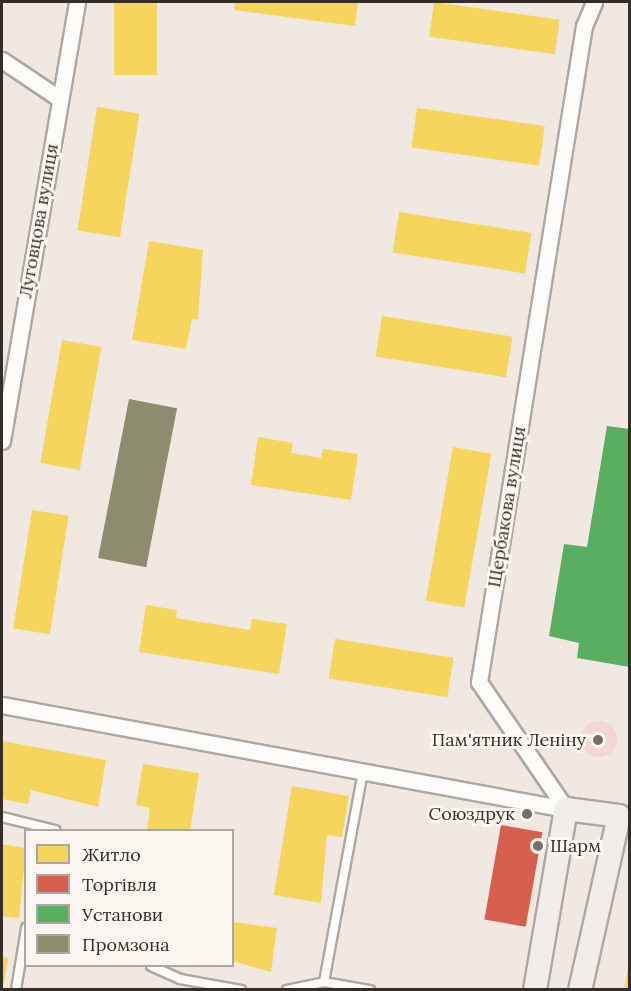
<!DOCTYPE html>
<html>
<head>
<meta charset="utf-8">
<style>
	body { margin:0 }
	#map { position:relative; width:631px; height:991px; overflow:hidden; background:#f1e8e1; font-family:Lora,serif }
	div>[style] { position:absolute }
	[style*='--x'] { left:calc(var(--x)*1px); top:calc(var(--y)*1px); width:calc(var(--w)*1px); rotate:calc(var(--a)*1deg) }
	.green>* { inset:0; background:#f3d7d5 }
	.round { border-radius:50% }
	.homes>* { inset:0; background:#f6d55c; transform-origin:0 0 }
	.shops>* { inset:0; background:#d6604d; transform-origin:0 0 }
	.public>* { inset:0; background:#5aae61 }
	.industry>* { inset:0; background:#8c8c6e; transform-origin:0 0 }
	.roads { filter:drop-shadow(2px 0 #aea8a2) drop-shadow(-2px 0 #aea8a2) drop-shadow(0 2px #aea8a2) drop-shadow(0 -2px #aea8a2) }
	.lane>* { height:8px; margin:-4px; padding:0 4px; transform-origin:4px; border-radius:4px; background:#fdfcfa }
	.street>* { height:15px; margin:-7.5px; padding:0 7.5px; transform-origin:7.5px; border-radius:7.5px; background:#fdfcfa }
	.secondary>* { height:22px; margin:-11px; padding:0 11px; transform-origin:11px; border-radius:11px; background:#f0edea }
	.dots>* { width:16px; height:16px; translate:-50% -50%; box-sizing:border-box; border:3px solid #fdf7f1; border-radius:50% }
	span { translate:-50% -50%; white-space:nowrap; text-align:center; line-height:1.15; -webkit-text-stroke:6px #fdf7f1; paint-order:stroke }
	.street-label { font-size:18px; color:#332e29 }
	.poi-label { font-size:18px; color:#332e29 }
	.right { translate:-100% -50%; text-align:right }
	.left { translate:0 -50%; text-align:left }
	.frame { position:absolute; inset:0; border:3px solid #332e29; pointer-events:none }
	.legend { position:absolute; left:24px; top:829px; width:210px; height:138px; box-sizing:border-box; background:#fdf7f1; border:2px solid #aca7a1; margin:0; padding:8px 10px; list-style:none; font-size:18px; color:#332e29 }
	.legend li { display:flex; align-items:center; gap:12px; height:30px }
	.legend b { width:30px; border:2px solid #aca7a1 }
</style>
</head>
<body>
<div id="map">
	<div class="green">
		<div class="round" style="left:581px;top:721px;width:36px;height:36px"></div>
	</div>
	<div class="homes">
		<div style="left:114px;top:2px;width:43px;height:73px"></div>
		<div style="clip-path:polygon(235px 2px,358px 2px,355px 26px,234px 10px)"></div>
		<div style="left:434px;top:2px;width:127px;height:35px;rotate:8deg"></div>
		<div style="left:97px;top:107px;width:43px;height:125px;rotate:9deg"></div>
		<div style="left:417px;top:108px;width:129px;height:40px;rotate:8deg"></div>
		<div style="left:399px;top:212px;width:134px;height:41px;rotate:9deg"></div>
		<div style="clip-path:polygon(149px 241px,203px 250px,198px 320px,192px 319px,186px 349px,132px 340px)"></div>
		<div style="left:382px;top:316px;width:132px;height:41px;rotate:9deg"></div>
		<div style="left:62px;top:340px;width:40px;height:125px;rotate:10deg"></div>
		<div style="clip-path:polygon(258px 437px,293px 443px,291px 453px,321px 458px,323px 449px,358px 454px,351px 500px,251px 485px)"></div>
		<div style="left:453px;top:447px;width:39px;height:156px;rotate:10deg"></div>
		<div style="left:32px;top:510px;width:37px;height:120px;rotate:9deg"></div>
		<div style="clip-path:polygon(146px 605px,177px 610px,176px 618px,250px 630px,252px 619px,287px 624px,279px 674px,139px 652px)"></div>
		<div style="left:335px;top:639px;width:120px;height:40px;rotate:9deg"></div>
		<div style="clip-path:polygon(2px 741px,106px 760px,98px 807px,31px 790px,28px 804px,2px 799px)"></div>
		<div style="clip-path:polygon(143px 764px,199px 773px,190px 830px,147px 830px,150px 808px,136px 805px)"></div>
		<div style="clip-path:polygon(292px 786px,349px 796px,342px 837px,327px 835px,321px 903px,274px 895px)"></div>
		<div style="clip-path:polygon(2px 844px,26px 848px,19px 918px,2px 916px)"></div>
		<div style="clip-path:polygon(232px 922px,277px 928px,271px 972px,232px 961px)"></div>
		<div style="clip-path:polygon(2px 957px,8px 958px,4px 985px,2px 984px)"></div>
		<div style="clip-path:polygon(628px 965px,630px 990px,624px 990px)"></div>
	</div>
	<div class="shops">
		<div style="left:501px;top:825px;width:42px;height:96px;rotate:10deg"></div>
	</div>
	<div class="public">
		<div style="clip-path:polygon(607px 426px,630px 429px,630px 667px,577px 658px,579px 643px,549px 636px,564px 544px,587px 547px)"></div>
	</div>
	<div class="industry">
		<div style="left:129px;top:399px;width:49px;height:162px;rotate:11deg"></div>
	</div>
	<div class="roads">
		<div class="lane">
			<div style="--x:2;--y:817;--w:55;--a:13.8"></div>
			<div style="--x:151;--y:966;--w:32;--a:24"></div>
			<div style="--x:180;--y:979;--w:62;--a:10.2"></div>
			<div style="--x:324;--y:982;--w:214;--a:-79.5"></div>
			<div style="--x:16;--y:990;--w:63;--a:-80.8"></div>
			<div style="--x:287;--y:990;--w:38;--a:-12"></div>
			<div style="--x:324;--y:982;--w:47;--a:9.9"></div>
		</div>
		<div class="street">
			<div style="--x:2;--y:60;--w:70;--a:33.9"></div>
			<div style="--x:2;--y:441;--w:445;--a:-80.3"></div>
			<div style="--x:2;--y:705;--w:574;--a:10.45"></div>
			<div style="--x:566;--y:809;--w:154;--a:-124.4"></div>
			<div style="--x:479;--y:682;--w:664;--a:-80.91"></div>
			<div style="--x:584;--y:26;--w:26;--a:-67"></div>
		</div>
		<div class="secondary">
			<div style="--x:535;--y:990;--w:184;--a:-80.3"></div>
			<div style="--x:566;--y:809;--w:53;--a:7.5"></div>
			<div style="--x:619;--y:816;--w:178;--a:102.6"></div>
		</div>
	</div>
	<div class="dots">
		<div style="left:598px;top:740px;background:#766f69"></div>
		<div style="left:527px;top:814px;background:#766f69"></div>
		<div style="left:538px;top:846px;background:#766f69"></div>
	</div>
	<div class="street-label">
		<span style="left:39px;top:221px;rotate:-80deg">Луговцова вулиця</span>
		<span style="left:507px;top:507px;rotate:-81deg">Щербакова вулиця</span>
	</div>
	<div class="poi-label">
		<span class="right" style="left:586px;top:740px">Пам'ятник Леніну</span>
		<span class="right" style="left:515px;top:814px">Союздрук</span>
		<span class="left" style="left:550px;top:846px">Шарм</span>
	</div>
	<div class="frame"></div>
	<ul class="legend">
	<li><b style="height:16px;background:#f6d55c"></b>Житло</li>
	<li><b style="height:16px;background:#d6604d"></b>Торгівля</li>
	<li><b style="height:16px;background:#5aae61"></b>Установи</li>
	<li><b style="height:16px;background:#8c8c6e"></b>Промзона</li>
	</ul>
</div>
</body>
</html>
